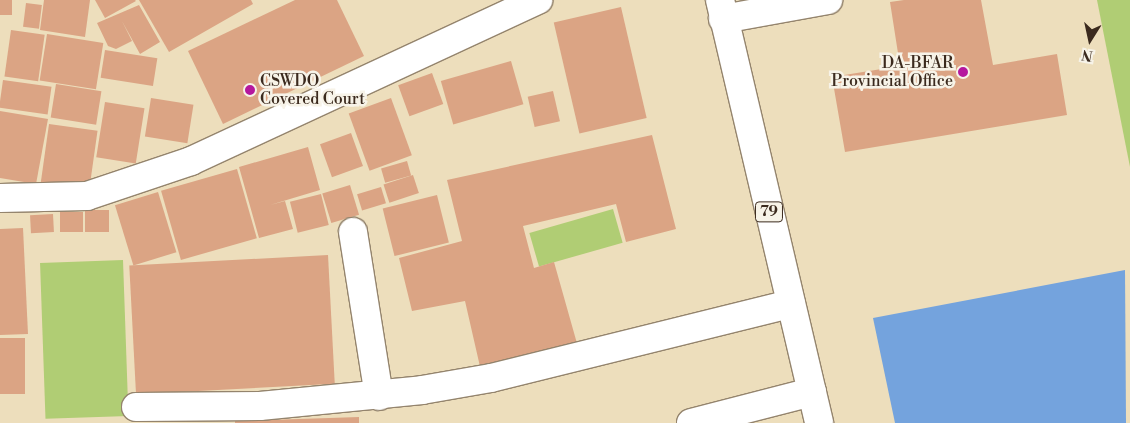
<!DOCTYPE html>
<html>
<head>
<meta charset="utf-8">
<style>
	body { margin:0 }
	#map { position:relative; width:1130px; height:423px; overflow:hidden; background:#eddebc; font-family:"Libre Bodoni",serif }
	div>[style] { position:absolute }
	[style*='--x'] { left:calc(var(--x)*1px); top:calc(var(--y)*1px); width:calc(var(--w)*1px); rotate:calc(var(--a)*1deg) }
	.green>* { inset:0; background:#b0cd74; transform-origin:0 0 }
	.water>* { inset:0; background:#74a3dd }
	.building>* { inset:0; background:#dba484; transform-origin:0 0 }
	.roads { filter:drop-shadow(1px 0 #94846d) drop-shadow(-1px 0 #94846d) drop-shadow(0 1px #94846d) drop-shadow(0 -1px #94846d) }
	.minor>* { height:28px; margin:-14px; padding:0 14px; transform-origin:14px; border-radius:14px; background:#fff }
	.major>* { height:28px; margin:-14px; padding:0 14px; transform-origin:14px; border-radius:14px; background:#fff }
	.dots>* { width:14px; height:14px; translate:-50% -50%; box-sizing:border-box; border:2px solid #f7f3e8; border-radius:50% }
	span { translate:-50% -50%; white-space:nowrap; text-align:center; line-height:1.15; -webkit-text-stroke:5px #f7f3e8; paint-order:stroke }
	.shield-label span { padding:1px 4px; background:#f7f3e8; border:1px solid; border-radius:4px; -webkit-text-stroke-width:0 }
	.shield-label { font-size:15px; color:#3b2a1e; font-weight:700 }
	.poi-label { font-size:16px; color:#3b2a1e }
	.right { translate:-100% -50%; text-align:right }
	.left { translate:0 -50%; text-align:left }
	.north { position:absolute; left:1065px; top:15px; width:50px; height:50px; -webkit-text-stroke:4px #f7f3e8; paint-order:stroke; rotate:190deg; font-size:14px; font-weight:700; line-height:20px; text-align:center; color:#3b2a1e }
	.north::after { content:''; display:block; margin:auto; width:18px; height:22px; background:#3b2a1e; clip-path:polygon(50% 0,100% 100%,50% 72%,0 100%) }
</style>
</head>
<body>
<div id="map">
	<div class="green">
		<div style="clip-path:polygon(1097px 0,1130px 0,1130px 167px)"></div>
		<div style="left:613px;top:209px;width:35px;height:87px;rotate:74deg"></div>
		<div style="left:123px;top:260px;width:156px;height:83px;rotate:88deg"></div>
	</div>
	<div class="water">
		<div style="clip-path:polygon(1125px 270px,1126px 423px,895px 423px,873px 318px)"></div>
	</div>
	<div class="building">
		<div style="left:0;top:0;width:12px;height:15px"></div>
		<div style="clip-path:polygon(44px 0,90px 0,85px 37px,40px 30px)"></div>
		<div style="clip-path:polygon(95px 0,135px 0,136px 1px,105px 18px)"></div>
		<div style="clip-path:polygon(139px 0,251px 0,253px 4px,169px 52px)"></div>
		<div style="clip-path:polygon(295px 0,337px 0,364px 56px,223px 124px,188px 51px)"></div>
		<div style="clip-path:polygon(904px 0,981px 0,993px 65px,1057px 54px,1067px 115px,845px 152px,832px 77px,900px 66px,890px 2px)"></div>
		<div style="left:26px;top:3px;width:16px;height:24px;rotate:7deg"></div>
		<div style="clip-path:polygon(139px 5px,160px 42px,140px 54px,122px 21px,132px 41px,116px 49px,108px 46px,97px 23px)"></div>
		<div style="left:621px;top:7px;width:114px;height:69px;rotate:77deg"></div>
		<div style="left:11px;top:30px;width:34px;height:47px;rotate:8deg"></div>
		<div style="left:47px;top:34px;width:57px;height:47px;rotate:9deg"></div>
		<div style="left:105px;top:50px;width:53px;height:28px;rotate:9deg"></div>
		<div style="left:511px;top:61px;width:45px;height:73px;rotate:74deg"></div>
		<div style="left:432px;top:73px;width:33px;height:36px;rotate:70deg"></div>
		<div style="left:3px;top:80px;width:49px;height:28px;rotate:8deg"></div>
		<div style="left:56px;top:84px;width:46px;height:34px;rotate:9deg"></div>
		<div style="left:553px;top:91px;width:31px;height:26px;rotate:77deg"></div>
		<div style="left:151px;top:98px;width:43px;height:39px;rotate:9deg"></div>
		<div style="left:391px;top:98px;width:61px;height:45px;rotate:70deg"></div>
		<div style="left:105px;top:102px;width:40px;height:56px;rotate:9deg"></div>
		<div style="clip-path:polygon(0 111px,48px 119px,36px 184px,0 178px)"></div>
		<div style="left:49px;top:124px;width:49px;height:61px;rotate:8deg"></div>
		<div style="left:351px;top:133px;width:35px;height:33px;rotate:70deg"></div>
		<div style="clip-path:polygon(652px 135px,676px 229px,626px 242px,616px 204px,523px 226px,534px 268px,554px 262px,578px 347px,481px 371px,465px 301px,412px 311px,399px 258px,462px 241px,447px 180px)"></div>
		<div style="clip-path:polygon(308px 147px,320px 190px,270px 205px,285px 201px,293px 229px,259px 238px,239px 167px)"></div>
		<div style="left:407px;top:161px;width:15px;height:27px;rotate:74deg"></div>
		<div style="left:237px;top:169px;width:72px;height:79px;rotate:74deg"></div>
		<div style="left:413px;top:175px;width:19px;height:31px;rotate:72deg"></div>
		<div style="left:350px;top:185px;width:31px;height:29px;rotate:73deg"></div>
		<div style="left:381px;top:187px;width:17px;height:25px;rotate:73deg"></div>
		<div style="left:158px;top:192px;width:63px;height:45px;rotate:73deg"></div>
		<div style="left:321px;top:194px;width:32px;height:32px;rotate:76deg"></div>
		<div style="left:437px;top:195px;width:49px;height:56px;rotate:76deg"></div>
		<div style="left:85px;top:210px;width:24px;height:22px"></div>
		<div style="left:83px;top:212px;width:20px;height:23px;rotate:90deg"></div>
		<div style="left:53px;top:214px;width:18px;height:23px;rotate:87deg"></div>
		<div style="clip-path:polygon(23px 228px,28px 334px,0 335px,0 229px)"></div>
		<div style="left:328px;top:255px;width:129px;height:199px;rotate:87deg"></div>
		<div style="left:0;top:338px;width:25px;height:56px"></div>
		<div style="clip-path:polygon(359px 417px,359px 423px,235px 423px,235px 421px)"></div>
	</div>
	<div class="roads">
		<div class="minor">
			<div style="--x:723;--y:19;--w:107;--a:-10.3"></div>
			<div style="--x:0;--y:198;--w:87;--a:-1.3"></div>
			<div style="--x:87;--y:196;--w:110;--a:-18.6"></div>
			<div style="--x:191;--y:161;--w:383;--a:-24.9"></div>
			<div style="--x:353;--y:232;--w:166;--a:81"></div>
			<div style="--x:136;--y:407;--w:124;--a:-0.5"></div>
			<div style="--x:260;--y:406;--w:163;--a:-5.6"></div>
			<div style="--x:422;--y:390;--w:70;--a:-9.9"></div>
			<div style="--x:491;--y:378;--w:309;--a:-13.9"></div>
			<div style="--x:691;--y:423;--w:125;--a:-14.4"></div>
		</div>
		<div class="major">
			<div style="--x:720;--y:0;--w:434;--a:76.8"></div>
		</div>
	</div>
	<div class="dots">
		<div style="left:963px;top:72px;background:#b5179e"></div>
		<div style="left:250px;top:90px;background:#b5179e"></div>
	</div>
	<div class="shield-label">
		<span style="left:769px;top:212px">79</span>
	</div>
	<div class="poi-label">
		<span class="right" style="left:953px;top:72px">DA-BFAR<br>Provincial Office</span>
		<span class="left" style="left:260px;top:90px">CSWDO<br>Covered Court</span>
	</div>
	<div class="north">N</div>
</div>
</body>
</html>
